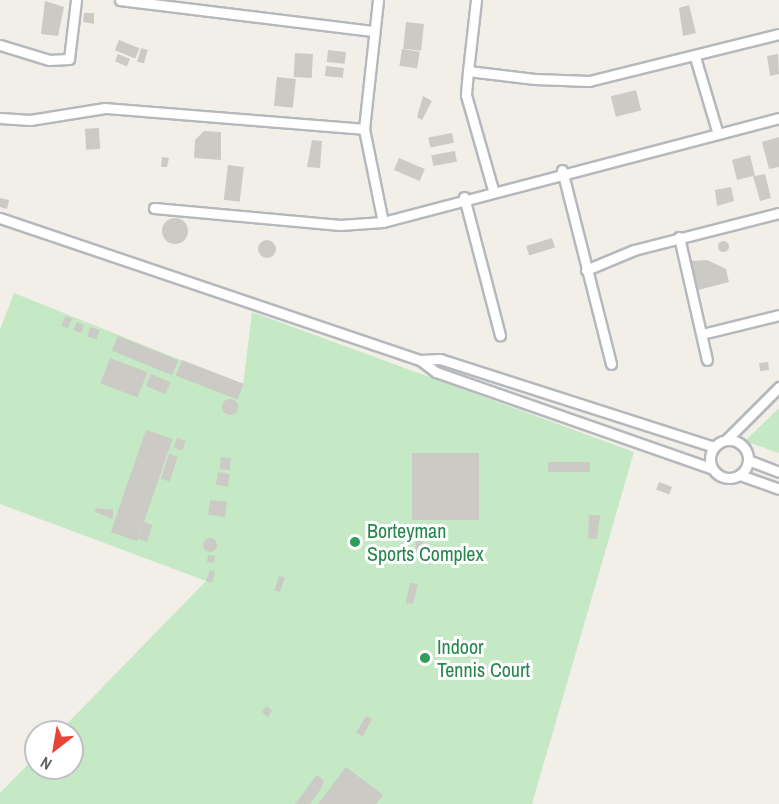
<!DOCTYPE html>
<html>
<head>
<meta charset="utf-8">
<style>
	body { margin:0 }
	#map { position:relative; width:779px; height:804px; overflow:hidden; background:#f1efe8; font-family:"Archivo Narrow",sans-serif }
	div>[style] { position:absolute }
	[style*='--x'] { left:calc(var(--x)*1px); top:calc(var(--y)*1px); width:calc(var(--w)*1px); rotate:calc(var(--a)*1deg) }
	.green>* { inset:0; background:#c5e8c5 }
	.building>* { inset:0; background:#cccac5; transform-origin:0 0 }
	.round { border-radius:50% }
	.roads { filter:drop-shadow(2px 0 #b5b8bc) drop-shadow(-2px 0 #b5b8bc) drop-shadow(0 2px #b5b8bc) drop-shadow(0 -2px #b5b8bc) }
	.minor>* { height:9px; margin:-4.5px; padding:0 4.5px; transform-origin:4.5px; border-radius:4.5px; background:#fff }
	.minor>.ring { margin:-4.5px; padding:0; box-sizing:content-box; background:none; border:9px solid #fff; border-radius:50% }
	.dots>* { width:16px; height:16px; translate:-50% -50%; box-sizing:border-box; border:3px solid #fff; border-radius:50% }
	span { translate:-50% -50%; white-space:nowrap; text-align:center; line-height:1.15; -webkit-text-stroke:6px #fff; paint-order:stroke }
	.leisure-label { font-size:20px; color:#27864d }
	.left { translate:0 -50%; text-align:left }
	.north { position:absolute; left:24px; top:720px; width:60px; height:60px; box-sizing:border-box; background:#fff; border:2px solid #bfc1c3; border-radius:50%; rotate:211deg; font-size:16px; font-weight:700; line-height:24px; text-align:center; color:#5f6368 }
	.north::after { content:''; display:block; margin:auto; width:21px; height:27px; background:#ea4335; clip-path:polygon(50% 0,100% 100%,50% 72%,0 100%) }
</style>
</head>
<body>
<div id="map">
	<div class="green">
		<div style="clip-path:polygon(14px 293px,243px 385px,252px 312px,634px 452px,532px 804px,0 804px,0 793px,36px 756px,36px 768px,72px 768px,72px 732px,59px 732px,206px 581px,0 504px,0 330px)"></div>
		<div style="clip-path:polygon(779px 408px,779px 453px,745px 441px)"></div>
	</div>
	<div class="building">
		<div style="clip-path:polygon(45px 1px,64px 7px,58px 36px,41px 34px)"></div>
		<div style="clip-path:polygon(689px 5px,696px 33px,683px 36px,679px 8px)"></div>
		<div style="clip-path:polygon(84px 13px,94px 13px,94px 24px,83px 22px)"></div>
		<div style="left:406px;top:22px;width:18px;height:27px;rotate:6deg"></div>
		<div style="left:119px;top:40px;width:22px;height:11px;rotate:22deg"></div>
		<div style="left:141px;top:48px;width:7px;height:14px;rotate:16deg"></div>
		<div style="left:402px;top:49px;width:18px;height:17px;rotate:9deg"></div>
		<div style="left:328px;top:50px;width:18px;height:12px;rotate:6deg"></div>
		<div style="left:295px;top:53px;width:18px;height:24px;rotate:3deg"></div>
		<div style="left:118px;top:54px;width:13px;height:8px;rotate:23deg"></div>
		<div style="clip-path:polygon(778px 54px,779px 74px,770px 76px,767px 56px)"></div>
		<div style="left:326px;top:66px;width:18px;height:10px;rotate:6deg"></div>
		<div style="left:277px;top:77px;width:19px;height:29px;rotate:6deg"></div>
		<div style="left:636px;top:90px;width:21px;height:26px;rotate:76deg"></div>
		<div style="clip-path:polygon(423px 96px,432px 101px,422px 120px,417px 117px)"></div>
		<div style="left:99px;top:128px;width:21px;height:14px;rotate:87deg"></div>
		<div style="clip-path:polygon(204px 131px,221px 132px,221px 160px,194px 158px,195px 140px)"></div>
		<div style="left:452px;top:133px;width:10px;height:24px;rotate:79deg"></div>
		<div style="clip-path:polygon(779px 137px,779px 167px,769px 169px,762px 142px)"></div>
		<div style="clip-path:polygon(312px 140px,322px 141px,320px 168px,307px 167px)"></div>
		<div style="left:455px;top:151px;width:11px;height:24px;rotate:80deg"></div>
		<div style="clip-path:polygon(750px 155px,755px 176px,765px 174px,771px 198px,760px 201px,753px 176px,737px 180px,732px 160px)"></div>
		<div style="clip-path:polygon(162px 157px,169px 158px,167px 167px,161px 167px)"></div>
		<div style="left:399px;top:158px;width:28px;height:13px;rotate:23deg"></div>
		<div style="left:228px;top:165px;width:16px;height:35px;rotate:7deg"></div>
		<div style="clip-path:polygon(731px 187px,734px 201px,717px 206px,715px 190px)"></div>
		<div style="clip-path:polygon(0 198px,9px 200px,7px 209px,0 207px)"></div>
		<div class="round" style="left:162px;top:218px;width:26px;height:26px"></div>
		<div style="left:552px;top:238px;width:10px;height:27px;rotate:73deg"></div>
		<div class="round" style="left:258px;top:240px;width:18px;height:18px"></div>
		<div class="round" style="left:717.5px;top:240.5px;width:11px;height:11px"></div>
		<div style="clip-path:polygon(707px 260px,726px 269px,729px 282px,698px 290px,690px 261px)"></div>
		<div style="clip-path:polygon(66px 316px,72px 319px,68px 328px,61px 326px)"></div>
		<div style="clip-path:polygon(77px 322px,84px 325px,81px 333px,73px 330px)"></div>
		<div style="left:90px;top:327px;width:10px;height:10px;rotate:17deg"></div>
		<div style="left:118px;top:336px;width:65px;height:16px;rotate:22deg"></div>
		<div style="left:110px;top:358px;width:40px;height:27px;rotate:21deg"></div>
		<div style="left:182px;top:360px;width:66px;height:17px;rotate:21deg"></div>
		<div style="left:768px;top:362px;width:8px;height:9px;rotate:83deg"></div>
		<div style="left:151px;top:374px;width:21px;height:13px;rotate:23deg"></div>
		<div class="round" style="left:222px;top:399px;width:16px;height:16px"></div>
		<div style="left:146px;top:430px;width:28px;height:108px;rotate:19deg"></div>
		<div style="left:177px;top:438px;width:9px;height:10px;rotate:18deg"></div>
		<div style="left:412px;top:453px;width:67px;height:67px"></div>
		<div style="left:169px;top:454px;width:9px;height:26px;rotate:18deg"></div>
		<div style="left:221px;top:457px;width:10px;height:12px;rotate:6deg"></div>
		<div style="left:590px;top:462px;width:10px;height:42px;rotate:90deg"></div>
		<div style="left:218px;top:472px;width:12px;height:13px;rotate:9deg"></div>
		<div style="left:659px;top:482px;width:14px;height:8px;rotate:21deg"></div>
		<div style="left:210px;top:500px;width:17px;height:15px;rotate:7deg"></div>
		<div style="clip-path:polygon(96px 508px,113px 510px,113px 519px,95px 512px)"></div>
		<div style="clip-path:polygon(589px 515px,600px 515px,597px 539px,588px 538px)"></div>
		<div style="left:144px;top:522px;width:9px;height:18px;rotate:18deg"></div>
		<div style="clip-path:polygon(418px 533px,424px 534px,422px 555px,414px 554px)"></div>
		<div class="round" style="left:203px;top:538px;width:14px;height:14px"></div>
		<div style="left:208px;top:555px;width:7px;height:7px;rotate:8deg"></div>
		<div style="clip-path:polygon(210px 570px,215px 572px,212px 583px,206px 581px)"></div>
		<div style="left:279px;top:576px;width:6px;height:15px;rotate:18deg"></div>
		<div style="clip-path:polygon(410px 583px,418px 584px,413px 604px,406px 603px)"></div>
		<div style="clip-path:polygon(266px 706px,272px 710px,268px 717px,262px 712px)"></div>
		<div style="clip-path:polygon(366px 716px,372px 719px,363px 736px,356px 733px)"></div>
		<div style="clip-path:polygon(346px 767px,383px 795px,376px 804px,318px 804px)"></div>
		<div style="clip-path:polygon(317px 775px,324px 781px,320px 790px,310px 804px,295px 804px)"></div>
	</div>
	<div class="roads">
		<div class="minor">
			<div style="--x:120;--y:0;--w:256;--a:7"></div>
			<div style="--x:378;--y:0;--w:130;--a:96.2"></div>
			<div style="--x:364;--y:129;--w:95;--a:78.5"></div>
			<div style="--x:476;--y:0;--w:71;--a:96.4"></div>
			<div style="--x:468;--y:71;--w:67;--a:6.8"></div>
			<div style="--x:535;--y:79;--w:54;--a:2.1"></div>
			<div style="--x:589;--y:81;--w:196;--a:-13.9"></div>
			<div style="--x:0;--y:45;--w:51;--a:17"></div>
			<div style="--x:49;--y:60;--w:20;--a:-3"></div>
			<div style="--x:69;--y:59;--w:59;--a:-83.2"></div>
			<div style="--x:695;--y:57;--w:80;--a:73.4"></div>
			<div style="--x:468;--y:71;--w:24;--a:95"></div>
			<div style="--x:466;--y:95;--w:99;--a:74.1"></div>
			<div style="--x:0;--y:118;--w:30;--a:4"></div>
			<div style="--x:30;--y:120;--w:76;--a:-9.1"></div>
			<div style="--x:105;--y:108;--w:260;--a:4.6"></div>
			<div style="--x:562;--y:170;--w:200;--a:75.8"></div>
			<div style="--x:464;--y:197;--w:143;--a:75.4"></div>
			<div style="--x:154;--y:208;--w:187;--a:5.2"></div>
			<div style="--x:340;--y:225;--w:43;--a:-4"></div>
			<div style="--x:383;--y:222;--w:409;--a:-14.7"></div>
			<div style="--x:0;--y:218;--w:443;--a:18.7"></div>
			<div style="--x:420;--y:360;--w:20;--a:37"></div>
			<div style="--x:436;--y:372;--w:293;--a:19.3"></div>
			<div style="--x:679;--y:237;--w:126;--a:77.2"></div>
			<div style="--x:586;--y:270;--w:52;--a:-22.6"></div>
			<div style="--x:634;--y:250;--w:150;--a:-14.3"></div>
			<div style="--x:702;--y:334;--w:79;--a:-13.9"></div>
			<div style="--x:420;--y:360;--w:20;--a:-3"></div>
			<div style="--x:440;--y:359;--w:288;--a:17.8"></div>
			<div style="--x:727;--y:439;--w:74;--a:-45"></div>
			<div class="ring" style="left:710px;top:440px;width:29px;height:29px"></div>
			<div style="--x:748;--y:460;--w:33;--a:21"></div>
			<div style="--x:740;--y:475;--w:41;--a:19.7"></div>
		</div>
	</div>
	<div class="dots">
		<div style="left:355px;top:542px;background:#2e9e5b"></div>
		<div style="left:425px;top:658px;background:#2e9e5b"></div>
	</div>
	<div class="leisure-label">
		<span class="left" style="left:367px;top:542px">Borteyman<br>Sports Complex</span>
		<span class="left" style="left:437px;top:658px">Indoor<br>Tennis Court</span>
	</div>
	<div class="north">N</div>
</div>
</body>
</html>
